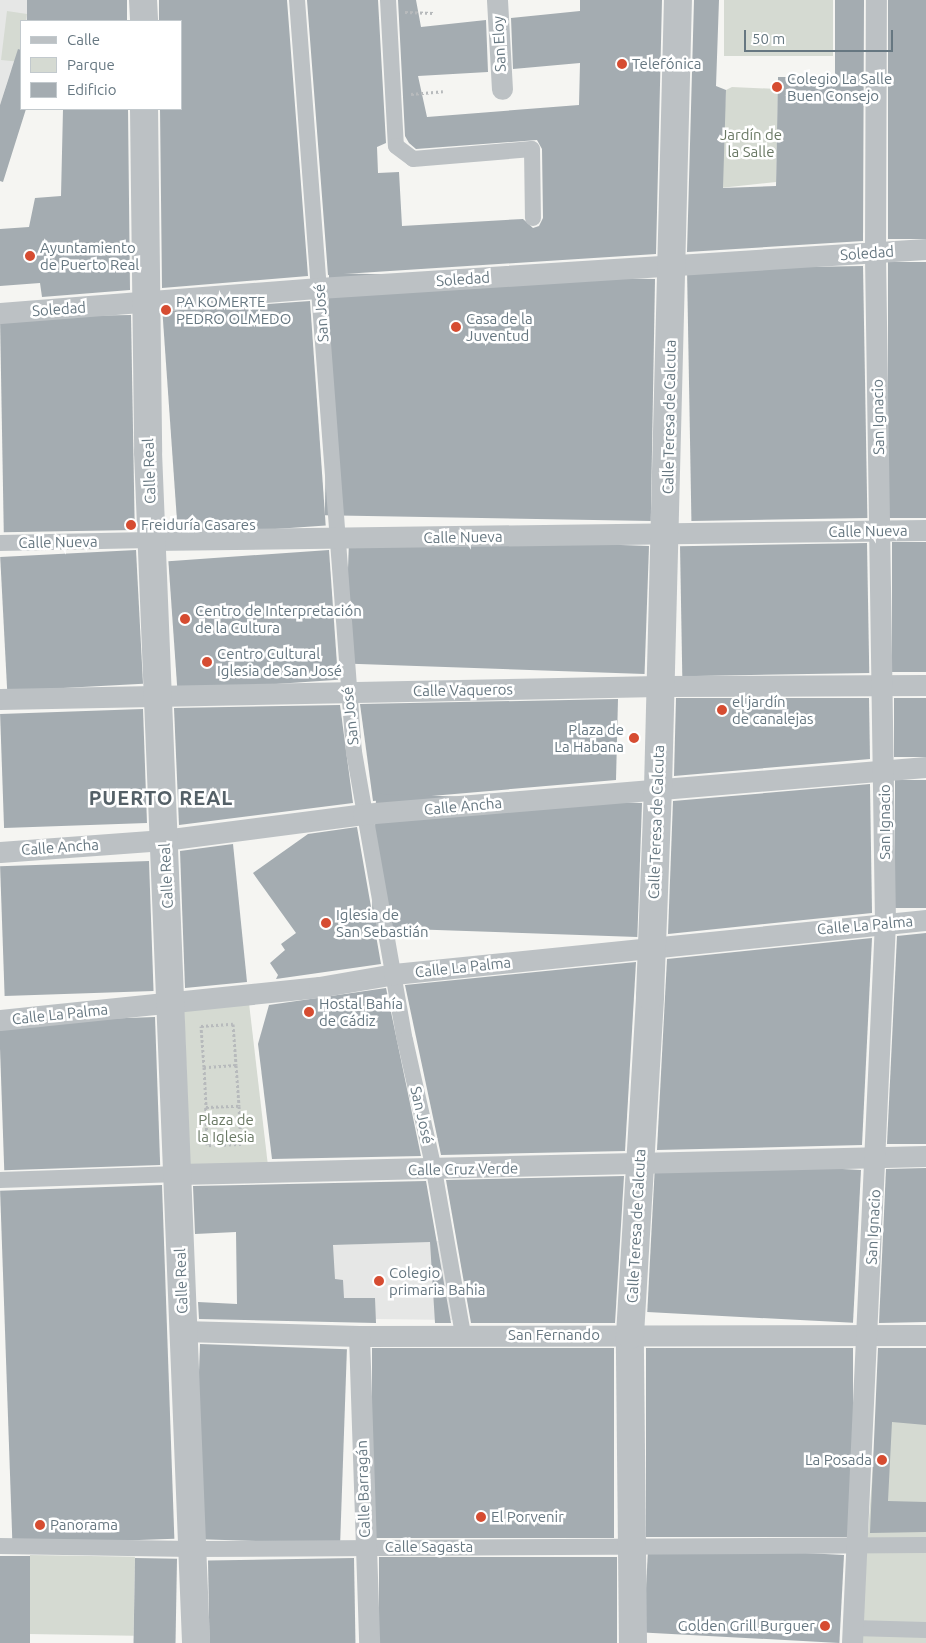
<!DOCTYPE html>
<html>
<head>
<meta charset="utf-8">
<style>
	body { margin:0 }
	#map { position:relative; width:926px; height:1643px; overflow:hidden; background:#f5f5f2; font-family:Ubuntu,sans-serif }
	div>[style] { position:absolute }
	[style*='--x'] { left:calc(var(--x)*1px); top:calc(var(--y)*1px); width:calc(var(--w)*1px); rotate:calc(var(--a)*1deg) }
	.built>* { inset:0; background:#e6e7e6 }
	.green>* { inset:0; background:#d5dad2; transform-origin:0 0 }
	.building>* { inset:0; background:#a4acb1; transform-origin:0 0 }
	.path>* { height:3px; margin-top:-1.5px; transform-origin:0; background:repeating-linear-gradient(90deg,#b7babc 0 2.5px,transparent 0 5px) }
	.pedestrian>* { height:16px; margin:-8px; padding:0 8px; transform-origin:8px; border-radius:8px; background:#bcc1c4 }
	.minor>* { height:21px; margin:-10.5px; padding:0 10.5px; transform-origin:10.5px; border-radius:10.5px; background:#bcc1c4 }
	.tertiary>* { height:28px; margin:-14px; padding:0 14px; transform-origin:14px; border-radius:14px; background:#bcc1c4 }
	.dots>* { width:14px; height:14px; translate:-50% -50%; box-sizing:border-box; border:2px solid #fff; border-radius:50% }
	span { translate:-50% -50%; white-space:nowrap; text-align:center; line-height:1.15; -webkit-text-stroke:5px #fff; paint-order:stroke }
	.street-label { font-size:15px; color:#667781 }
	.poi-label { font-size:15px; color:#667781 }
	.left { translate:0 -50%; text-align:left }
	.right { translate:-100% -50%; text-align:right }
	.park-label { font-size:15px; color:#6a7965 }
	.district-label { font-size:20px; color:#546067; font-weight:700; letter-spacing:1px }
	.legend { position:absolute; left:20px; top:20px; width:162px; height:90px; box-sizing:border-box; background:#fff; border:1px solid #c2c9cd; margin:0; padding:6px 9px; list-style:none; font-size:15px; color:#667781 }
	.legend li { display:flex; align-items:center; gap:10px; height:25px }
	.legend b { width:25px; border:1px solid #c2c9cd }
	.scale { position:absolute; left:744px; top:30px; width:149px; height:22px; box-sizing:border-box; border:2px solid #667781; border-top:0; padding-left:6px; font-size:15px; line-height:18px; white-space:nowrap; color:#667781; -webkit-text-stroke:4px #fff; paint-order:stroke }
</style>
</head>
<body>
<div id="map">
	<div class="built">
		<div style="clip-path:polygon(0 0,27px 0,27px 21px,21px 21px,21px 60px,11px 70px,0 105px)"></div>
		<div style="clip-path:polygon(439px 1241px,453px 1320px,303px 1318px,311px 1246px)"></div>
	</div>
	<div class="green">
		<div style="left:724px;top:0;width:109px;height:56px"></div>
		<div style="clip-path:polygon(7px 11px,27px 14px,26px 21px,21px 21px,21px 62px,1px 60px)"></div>
		<div style="clip-path:polygon(732px 87px,778px 89px,776px 182px,720px 188px,726px 90px)"></div>
		<div style="clip-path:polygon(249px 1003px,268px 1166px,190px 1164px,184px 1009px)"></div>
		<div style="clip-path:polygon(877px 1410px,926px 1412px,926px 1643px,860px 1643px)"></div>
		<div style="left:30px;top:1555px;width:105px;height:79px;rotate:1deg"></div>
	</div>
	<div class="building">
		<div style="left:27px;top:0;width:100px;height:21px"></div>
		<div style="clip-path:polygon(159px 0,287px 0,308px 276px,162px 288px,160px 109px,181px 109px,181px 21px,159px 21px)"></div>
		<div style="clip-path:polygon(307px 0,378px 0,386px 143px,377px 147px,378px 173px,399px 172px,402px 226px,523px 219px,533px 228px,539px 226px,543px 218px,542px 149px,537px 140px,416px 149px,409px 143px,405px 136px,398px 0,416px 0,421px 27px,486px 20px,488px 72px,418px 76px,427px 117px,579px 105px,580px 63px,513px 69px,511px 18px,580px 11px,580px 0,662px 0,656px 254px,328px 275px)"></div>
		<div style="clip-path:polygon(694px 0,719px 0,716px 86px,726px 90px,723px 188px,776px 186px,778px 77px,835px 77px,835px 0,864px 0,863px 241px,687px 252px)"></div>
		<div style="left:888px;top:0;width:38px;height:239px"></div>
		<div style="clip-path:polygon(18px 49px,21px 50px,21px 109px,26px 109px,3px 182px,0 181px,0 105px)"></div>
		<div style="clip-path:polygon(63px 109px,128px 109px,130px 290px,42px 297px,40px 283px,0 286px,0 229px,29px 227px,35px 198px,61px 196px)"></div>
		<div style="left:926px;top:262px;width:256px;height:38px;rotate:90deg"></div>
		<div style="left:863px;top:266px;width:252px;height:176px;rotate:89deg"></div>
		<div style="left:655px;top:279px;width:242px;height:326px;rotate:91deg"></div>
		<div style="left:310px;top:301px;width:225px;height:148px;rotate:86deg"></div>
		<div style="left:131px;top:315px;width:215px;height:131px;rotate:89deg"></div>
		<div style="left:926px;top:542px;width:130px;height:34px;rotate:90deg"></div>
		<div style="left:867px;top:543px;width:130px;height:187px;rotate:89deg"></div>
		<div style="left:649px;top:546px;width:128px;height:300px;rotate:92deg"></div>
		<div style="left:136px;top:550px;width:134px;height:136px;rotate:87deg"></div>
		<div style="left:329px;top:550px;width:130px;height:161px;rotate:86deg"></div>
		<div style="clip-path:polygon(676px 698px,869px 698px,870px 759px,674px 776px)"></div>
		<div style="left:894px;top:698px;width:32px;height:59px"></div>
		<div style="clip-path:polygon(618px 699px,616px 780px,373px 801px,360px 704px)"></div>
		<div style="clip-path:polygon(340px 705px,353px 803px,179px 825px,174px 708px)"></div>
		<div style="left:143px;top:709px;width:114px;height:143px;rotate:88deg"></div>
		<div style="left:926px;top:780px;width:128px;height:31px;rotate:90deg"></div>
		<div style="clip-path:polygon(870px 784px,872px 913px,668px 934px,673px 801px)"></div>
		<div style="left:642px;top:803px;width:134px;height:266px;rotate:92deg"></div>
		<div style="clip-path:polygon(357px 827px,381px 964px,276px 979px,278px 975px,270px 963px,285px 950px,281px 944px,296px 933px,253px 873px,308px 834px)"></div>
		<div style="clip-path:polygon(233px 844px,247px 982px,185px 988px,180px 851px)"></div>
		<div style="left:149px;top:861px;width:130px;height:149px;rotate:88deg"></div>
		<div style="clip-path:polygon(926px 933px,926px 1144px,887px 1144px,897px 936px)"></div>
		<div style="clip-path:polygon(872px 938px,862px 1145px,657px 1150px,667px 959px)"></div>
		<div style="clip-path:polygon(636px 962px,625px 1151px,441px 1155px,405px 985px)"></div>
		<div style="clip-path:polygon(386px 988px,421px 1156px,272px 1159px,258px 1044px,269px 1005px)"></div>
		<div style="left:155px;top:1017px;width:148px;height:156px;rotate:88deg"></div>
		<div style="clip-path:polygon(926px 1168px,926px 1322px,879px 1323px,886px 1169px)"></div>
		<div style="left:861px;top:1170px;width:153px;height:206px;rotate:93deg"></div>
		<div style="clip-path:polygon(624px 1176px,615px 1323px,471px 1323px,446px 1180px)"></div>
		<div style="clip-path:polygon(426px 1181px,451px 1323px,435px 1323px,430px 1242px,333px 1245px,335px 1279px,343px 1280px,344px 1298px,375px 1298px,376px 1323px,199px 1319px,198px 1302px,237px 1304px,236px 1232px,195px 1234px,193px 1186px)"></div>
		<div style="left:162px;top:1185px;width:354px;height:162px;rotate:88deg"></div>
		<div style="left:200px;top:1344px;width:147px;height:195px;rotate:2deg"></div>
		<div style="left:372px;top:1348px;width:242px;height:190px"></div>
		<div style="left:646px;top:1348px;width:207px;height:189px"></div>
		<div style="clip-path:polygon(878px 1348px,926px 1348px,926px 1425px,892px 1422px,888px 1501px,926px 1502px,926px 1532px,870px 1533px)"></div>
		<div style="left:844px;top:1555px;width:88px;height:196px;rotate:93deg"></div>
		<div style="left:0;top:1556px;width:30px;height:87px"></div>
		<div style="left:617px;top:1557px;width:86px;height:238px;rotate:90deg"></div>
		<div style="left:135px;top:1558px;width:42px;height:85px;rotate:1deg"></div>
		<div style="left:354px;top:1558px;width:85px;height:146px;rotate:89deg"></div>
	</div>
	<div class="path">
		<div style="--x:405;--y:12;--w:29;--a:2"></div>
		<div style="--x:411;--y:94;--w:32;--a:-5"></div>
		<div style="--x:233;--y:1024;--w:41;--a:85.8"></div>
		<div style="--x:236;--y:1065;--w:32;--a:176"></div>
		<div style="--x:204;--y:1067;--w:41;--a:-94.2"></div>
		<div style="--x:201;--y:1026;--w:32;--a:-4"></div>
		<div style="--x:236;--y:1065;--w:41;--a:85.8"></div>
		<div style="--x:239;--y:1106;--w:38;--a:87"></div>
		<div style="--x:241;--y:1144;--w:34;--a:178"></div>
		<div style="--x:207;--y:1145;--w:38;--a:-92"></div>
		<div style="--x:206;--y:1107;--w:33;--a:-2"></div>
		<div style="--x:204;--y:1067;--w:40;--a:87.1"></div>
	</div>
	<div class="pedestrian">
		<div style="--x:297;--y:0;--w:754;--a:85.67"></div>
		<div style="--x:354;--y:752;--w:292;--a:80"></div>
		<div style="--x:405;--y:1040;--w:133;--a:77.4"></div>
		<div style="--x:434;--y:1170;--w:167;--a:80"></div>
		<div style="--x:388;--y:0;--w:146;--a:86.9"></div>
		<div style="--x:396;--y:146;--w:21;--a:37"></div>
		<div style="--x:413;--y:159;--w:119;--a:-4.8"></div>
		<div style="--x:532;--y:149;--w:69;--a:89.2"></div>
		<div style="--x:0;--y:543;--w:151;--a:-1.1"></div>
		<div style="--x:0;--y:1180;--w:178;--a:-1.9"></div>
		<div style="--x:0;--y:1546;--w:192;--a:0.9"></div>
		<div style="--x:192;--y:1549;--w:734;--a:-0.31"></div>
		<div style="--x:853;--y:1628;--w:73;--a:1.6"></div>
	</div>
	<div class="minor">
		<div style="--x:497;--y:0;--w:89;--a:86.8"></div>
		<div style="--x:0;--y:313;--w:320;--a:-4.5"></div>
		<div style="--x:319;--y:288;--w:608;--a:-3.68"></div>
		<div style="--x:151;--y:540;--w:775;--a:-0.74"></div>
		<div style="--x:0;--y:699;--w:659;--a:-1.13"></div>
		<div style="--x:659;--y:686;--w:267;--a:-0.2"></div>
		<div style="--x:0;--y:852;--w:164;--a:-4.2"></div>
		<div style="--x:164;--y:840;--w:201;--a:-7.4"></div>
		<div style="--x:363;--y:814;--w:565;--a:-4.77"></div>
		<div style="--x:0;--y:1020;--w:321;--a:-5.9"></div>
		<div style="--x:319;--y:987;--w:76;--a:-9.8"></div>
		<div style="--x:394;--y:974;--w:535;--a:-5.8"></div>
		<div style="--x:178;--y:1174;--w:748;--a:-1.38"></div>
		<div style="--x:182;--y:1331;--w:177;--a:1.6"></div>
		<div style="--x:359;--y:1336;--w:567;--a:-0.1"></div>
		<div style="--x:359;--y:1336;--w:307;--a:88.1"></div>
		<div style="--x:852;--y:1643;--w:722;--a:-87.38"></div>
		<div style="--x:885;--y:922;--w:669;--a:-90.86"></div>
		<div style="--x:875;--y:253;--w:253;--a:-89.8"></div>
	</div>
	<div class="tertiary">
		<div style="--x:143;--y:0;--w:21;--a:87"></div>
		<div style="--x:144;--y:109;--w:343;--a:89.3"></div>
		<div style="--x:148;--y:452;--w:1192;--a:87.69"></div>
		<div style="--x:633;--y:1643;--w:308;--a:-90.6"></div>
		<div style="--x:630;--y:1335;--w:340;--a:-86.6"></div>
		<div style="--x:650;--y:996;--w:208;--a:-87.8"></div>
		<div style="--x:658;--y:788;--w:788;--a:-88.55"></div>
	</div>
	<div class="dots">
		<div style="left:622px;top:64px;background:#d64c31"></div>
		<div style="left:777px;top:87px;background:#d64c31"></div>
		<div style="left:30px;top:256px;background:#d64c31"></div>
		<div style="left:166px;top:310px;background:#d64c31"></div>
		<div style="left:456px;top:327px;background:#d64c31"></div>
		<div style="left:131px;top:525px;background:#d64c31"></div>
		<div style="left:185px;top:619px;background:#d64c31"></div>
		<div style="left:207px;top:662px;background:#d64c31"></div>
		<div style="left:722px;top:710px;background:#d64c31"></div>
		<div style="left:634px;top:738px;background:#d64c31"></div>
		<div style="left:326px;top:923px;background:#d64c31"></div>
		<div style="left:309px;top:1012px;background:#d64c31"></div>
		<div style="left:379px;top:1281px;background:#d64c31"></div>
		<div style="left:882px;top:1460px;background:#d64c31"></div>
		<div style="left:481px;top:1517px;background:#d64c31"></div>
		<div style="left:40px;top:1525px;background:#d64c31"></div>
		<div style="left:825px;top:1626px;background:#d64c31"></div>
	</div>
	<div class="street-label">
		<span style="left:499px;top:44px;rotate:-93deg">San Eloy</span>
		<span style="left:867px;top:253px;rotate:-4deg">Soledad</span>
		<span style="left:463px;top:279px;rotate:-4deg">Soledad</span>
		<span style="left:59px;top:309px;rotate:-4deg">Soledad</span>
		<span style="left:321px;top:313px;rotate:-94deg">San José</span>
		<span style="left:669px;top:417px;rotate:-89deg">Calle Teresa de Calcuta</span>
		<span style="left:878px;top:417px;rotate:-91deg">San Ignacio</span>
		<span style="left:149px;top:471px;rotate:-92deg">Calle Real</span>
		<span style="left:868px;top:531px;rotate:-1deg">Calle Nueva</span>
		<span style="left:463px;top:537px;rotate:-1deg">Calle Nueva</span>
		<span style="left:58px;top:542px;rotate:-1deg">Calle Nueva</span>
		<span style="left:463px;top:690px;rotate:-1deg">Calle Vaqueros</span>
		<span style="left:350px;top:716px;rotate:-96deg">San José</span>
		<span style="left:463px;top:806px;rotate:-5deg">Calle Ancha</span>
		<span style="left:656px;top:822px;rotate:-88deg">Calle Teresa de Calcuta</span>
		<span style="left:885px;top:822px;rotate:-90deg">San Ignacio</span>
		<span style="left:60px;top:847px;rotate:-4deg">Calle Ancha</span>
		<span style="left:166px;top:876px;rotate:-93deg">Calle Real</span>
		<span style="left:865px;top:925px;rotate:-5deg">Calle La Palma</span>
		<span style="left:463px;top:967px;rotate:-6deg">Calle La Palma</span>
		<span style="left:60px;top:1014px;rotate:-6deg">Calle La Palma</span>
		<span style="left:422px;top:1115px;rotate:77deg">San José</span>
		<span style="left:463px;top:1169px;rotate:-1deg">Calle Cruz Verde</span>
		<span style="left:636px;top:1226px;rotate:-87deg">Calle Teresa de Calcuta</span>
		<span style="left:873px;top:1227px;rotate:-87deg">San Ignacio</span>
		<span style="left:181px;top:1281px;rotate:-92deg">Calle Real</span>
		<span style="left:554px;top:1335px">San Fernando</span>
		<span style="left:363px;top:1489px;rotate:-92deg">Calle Barragán</span>
		<span style="left:429px;top:1547px">Calle Sagasta</span>
	</div>
	<div class="poi-label">
		<span class="left" style="left:632px;top:64px">Telefónica</span>
		<span class="left" style="left:787px;top:87px">Colegio La Salle<br>Buen Consejo</span>
		<span class="left" style="left:40px;top:256px">Ayuntamiento<br>de Puerto Real</span>
		<span class="left" style="left:176px;top:310px">PA KOMERTE<br>PEDRO OLMEDO</span>
		<span class="left" style="left:466px;top:327px">Casa de la<br>Juventud</span>
		<span class="left" style="left:141px;top:525px">Freiduría Casares</span>
		<span class="left" style="left:195px;top:619px">Centro de Interpretación<br>de la Cultura</span>
		<span class="left" style="left:217px;top:662px">Centro Cultural<br>Iglesia de San José</span>
		<span class="left" style="left:732px;top:710px">el jardín<br>de canalejas</span>
		<span class="right" style="left:624px;top:738px">Plaza de<br>La Habana</span>
		<span class="left" style="left:336px;top:923px">Iglesia de<br>San Sebastián</span>
		<span class="left" style="left:319px;top:1012px">Hostal Bahía<br>de Cádiz</span>
		<span class="left" style="left:389px;top:1281px">Colegio<br>primaria Bahia</span>
		<span class="right" style="left:872px;top:1460px">La Posada</span>
		<span class="left" style="left:491px;top:1517px">El Porvenir</span>
		<span class="left" style="left:50px;top:1525px">Panorama</span>
		<span class="right" style="left:815px;top:1626px">Golden Grill Burguer</span>
	</div>
	<div class="park-label">
		<span style="left:751px;top:143px">Jardín de<br>la Salle</span>
		<span style="left:226px;top:1128px">Plaza de<br>la Iglesia</span>
	</div>
	<div class="district-label">
		<span style="left:161px;top:797px">PUERTO REAL</span>
	</div>
	<ul class="legend">
	<li><b style="height:6px;background:#bcc1c4"></b>Calle</li>
	<li><b style="height:14px;background:#d5dad2"></b>Parque</li>
	<li><b style="height:14px;background:#a4acb1"></b>Edificio</li>
	</ul>
	<div class="scale">50 m</div>
</div>
</body>
</html>
